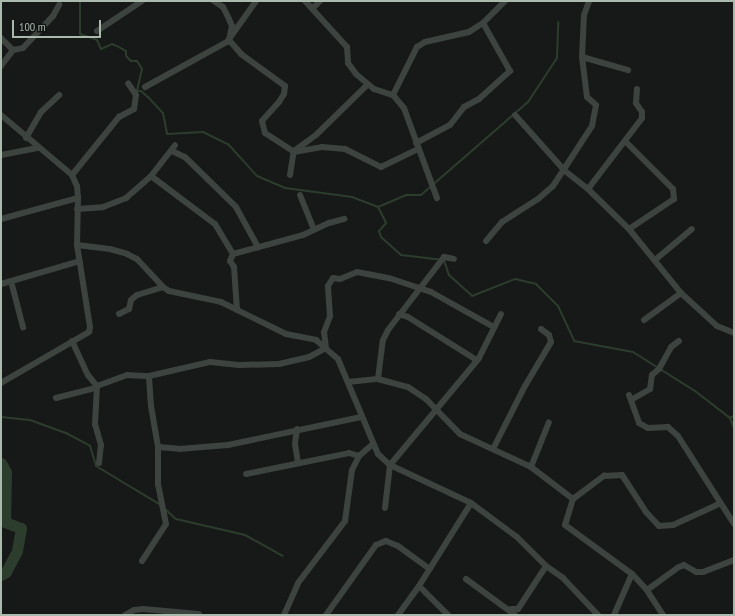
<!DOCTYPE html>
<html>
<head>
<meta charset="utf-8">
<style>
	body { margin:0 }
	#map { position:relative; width:735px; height:616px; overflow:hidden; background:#171918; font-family:"PT Sans Narrow",sans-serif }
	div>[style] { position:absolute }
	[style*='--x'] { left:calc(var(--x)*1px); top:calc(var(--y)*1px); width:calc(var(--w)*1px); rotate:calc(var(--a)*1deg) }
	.stream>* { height:2px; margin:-1px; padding:0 1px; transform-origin:1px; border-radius:1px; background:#2d3d2d }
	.river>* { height:11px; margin:-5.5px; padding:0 5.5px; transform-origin:5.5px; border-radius:5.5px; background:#2d3d2d }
	.minor>* { height:6px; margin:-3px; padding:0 3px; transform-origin:3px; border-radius:3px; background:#3d433f }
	span { translate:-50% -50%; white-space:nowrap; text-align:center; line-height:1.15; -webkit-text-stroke:4px #121413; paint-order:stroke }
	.frame { position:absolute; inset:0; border:2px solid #a9b9ac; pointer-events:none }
	.scale { position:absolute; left:12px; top:20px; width:89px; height:18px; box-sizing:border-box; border:2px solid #a9b9ac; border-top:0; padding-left:5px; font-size:12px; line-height:14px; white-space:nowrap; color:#a9b9ac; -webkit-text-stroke:3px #121413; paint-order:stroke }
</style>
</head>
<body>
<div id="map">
	<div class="stream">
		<div style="--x:80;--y:1;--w:33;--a:90"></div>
		<div style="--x:80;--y:34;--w:18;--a:19"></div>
		<div style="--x:97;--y:40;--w:10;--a:66"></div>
		<div style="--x:101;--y:49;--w:12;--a:-24"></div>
		<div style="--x:112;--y:44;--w:5;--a:22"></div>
		<div style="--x:117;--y:46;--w:10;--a:29"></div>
		<div style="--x:126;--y:51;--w:5;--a:90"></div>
		<div style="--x:126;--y:56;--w:7;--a:45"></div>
		<div style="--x:131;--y:61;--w:6;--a:0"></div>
		<div style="--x:137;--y:61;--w:9;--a:58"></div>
		<div style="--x:142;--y:69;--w:23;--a:103"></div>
		<div style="--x:137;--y:91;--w:4;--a:0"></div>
		<div style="--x:141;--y:91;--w:9;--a:41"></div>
		<div style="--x:148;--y:97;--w:22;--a:47"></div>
		<div style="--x:163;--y:113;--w:21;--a:79"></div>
		<div style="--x:167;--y:134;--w:36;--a:-3"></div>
		<div style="--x:203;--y:132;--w:28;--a:26"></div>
		<div style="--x:228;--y:144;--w:43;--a:47.8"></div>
		<div style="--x:257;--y:176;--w:30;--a:23"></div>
		<div style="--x:285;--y:188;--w:68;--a:7.7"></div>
		<div style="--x:352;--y:197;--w:28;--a:21"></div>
		<div style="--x:378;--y:207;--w:18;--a:63"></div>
		<div style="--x:386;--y:223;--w:11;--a:131"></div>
		<div style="--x:379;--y:231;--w:6;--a:72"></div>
		<div style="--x:381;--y:237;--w:27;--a:42"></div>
		<div style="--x:401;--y:255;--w:43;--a:6.6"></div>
		<div style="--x:444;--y:260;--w:16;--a:72"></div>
		<div style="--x:449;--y:275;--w:31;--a:42"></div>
		<div style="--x:472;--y:296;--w:46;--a:-21.6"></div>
		<div style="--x:515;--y:279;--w:22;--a:13"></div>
		<div style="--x:536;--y:284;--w:31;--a:45"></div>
		<div style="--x:558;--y:306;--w:38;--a:65"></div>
		<div style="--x:574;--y:341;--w:60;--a:10.6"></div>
		<div style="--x:633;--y:352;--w:73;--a:32.2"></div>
		<div style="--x:695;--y:391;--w:44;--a:37.6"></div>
		<div style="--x:730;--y:418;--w:11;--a:68"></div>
		<div style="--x:378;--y:207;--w:30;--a:-23"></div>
		<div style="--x:406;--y:195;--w:15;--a:0"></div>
		<div style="--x:421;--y:195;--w:142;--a:-41"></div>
		<div style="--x:528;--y:102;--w:53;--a:-56.6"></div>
		<div style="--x:557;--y:58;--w:36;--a:-88"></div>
		<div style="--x:1;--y:417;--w:29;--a:6"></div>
		<div style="--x:30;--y:420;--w:38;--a:20"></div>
		<div style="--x:66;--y:433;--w:27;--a:28"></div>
		<div style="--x:90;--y:446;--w:21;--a:73"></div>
		<div style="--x:96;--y:466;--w:74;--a:31.1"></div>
		<div style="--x:730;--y:418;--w:4;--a:-27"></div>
		<div style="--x:164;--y:508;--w:16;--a:43"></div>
		<div style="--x:176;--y:519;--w:71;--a:13.1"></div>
		<div style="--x:245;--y:535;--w:43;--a:28.9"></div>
	</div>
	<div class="river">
		<div style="--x:1;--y:463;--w:10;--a:61"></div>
		<div style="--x:6;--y:472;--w:50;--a:91.1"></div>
		<div style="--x:5;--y:522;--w:17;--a:21"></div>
		<div style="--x:21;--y:528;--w:23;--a:100"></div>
		<div style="--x:17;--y:551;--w:24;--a:118"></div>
		<div style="--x:6;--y:572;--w:6;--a:149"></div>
	</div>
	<div class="minor">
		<div style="--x:214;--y:1;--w:11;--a:34"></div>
		<div style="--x:223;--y:7;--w:13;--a:63"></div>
		<div style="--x:229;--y:19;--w:8;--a:67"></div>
		<div style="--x:232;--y:26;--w:14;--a:102"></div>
		<div style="--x:229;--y:40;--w:18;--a:49"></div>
		<div style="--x:241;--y:54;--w:54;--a:36"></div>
		<div style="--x:285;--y:86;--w:8;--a:97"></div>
		<div style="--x:284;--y:94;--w:9;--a:122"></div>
		<div style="--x:279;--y:102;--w:25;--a:132"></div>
		<div style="--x:262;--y:121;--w:12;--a:76"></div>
		<div style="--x:265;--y:133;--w:35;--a:33"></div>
		<div style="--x:294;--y:152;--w:28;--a:-10"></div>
		<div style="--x:322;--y:147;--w:23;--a:5"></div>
		<div style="--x:345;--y:149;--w:40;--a:26.6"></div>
		<div style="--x:381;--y:167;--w:41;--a:-25.9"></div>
		<div style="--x:305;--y:1;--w:62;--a:47.6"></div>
		<div style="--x:347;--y:47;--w:16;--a:86"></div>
		<div style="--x:348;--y:63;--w:14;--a:54"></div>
		<div style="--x:356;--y:74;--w:23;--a:40"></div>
		<div style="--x:374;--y:89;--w:20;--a:18"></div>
		<div style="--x:393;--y:95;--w:17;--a:50"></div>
		<div style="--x:404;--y:108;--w:96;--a:69.9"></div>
		<div style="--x:313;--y:8;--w:10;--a:-45"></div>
		<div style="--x:97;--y:31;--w:54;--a:-33.7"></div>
		<div style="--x:1;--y:38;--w:17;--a:45"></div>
		<div style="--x:582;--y:57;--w:48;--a:15.8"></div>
		<div style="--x:1;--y:66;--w:20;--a:-53"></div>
		<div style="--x:13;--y:50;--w:10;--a:-11"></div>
		<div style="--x:23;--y:48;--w:44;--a:-46.8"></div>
		<div style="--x:53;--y:16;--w:13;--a:-61"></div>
		<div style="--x:145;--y:87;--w:94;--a:-28.8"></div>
		<div style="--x:227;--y:42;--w:50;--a:-54.7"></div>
		<div style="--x:393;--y:95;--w:54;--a:-63.4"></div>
		<div style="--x:417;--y:47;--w:9;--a:-32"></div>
		<div style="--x:425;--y:42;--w:45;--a:-12.8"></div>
		<div style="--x:469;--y:32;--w:17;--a:-33"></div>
		<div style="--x:483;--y:23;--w:31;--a:-45"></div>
		<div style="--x:1;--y:115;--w:93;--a:40.2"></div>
		<div style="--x:72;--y:175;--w:12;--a:66"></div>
		<div style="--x:77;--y:186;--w:12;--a:85"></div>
		<div style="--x:515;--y:115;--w:75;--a:48.2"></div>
		<div style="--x:565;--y:171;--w:29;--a:38"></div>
		<div style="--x:588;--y:189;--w:57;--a:44.3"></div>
		<div style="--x:629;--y:229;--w:82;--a:50.9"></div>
		<div style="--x:681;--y:293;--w:49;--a:42.5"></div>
		<div style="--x:717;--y:326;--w:18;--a:22"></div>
		<div style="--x:26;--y:138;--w:30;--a:-60"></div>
		<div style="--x:41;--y:112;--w:25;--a:-43"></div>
		<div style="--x:625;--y:141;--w:68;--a:45"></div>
		<div style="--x:673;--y:189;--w:10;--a:84"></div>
		<div style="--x:674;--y:199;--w:54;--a:146.3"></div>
		<div style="--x:416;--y:143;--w:38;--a:-28"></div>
		<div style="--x:450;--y:125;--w:23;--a:-52"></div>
		<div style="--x:464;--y:107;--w:17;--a:-28"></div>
		<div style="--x:479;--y:99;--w:42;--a:-42.1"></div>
		<div style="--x:510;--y:71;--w:55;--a:-119.4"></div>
		<div style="--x:172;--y:151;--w:14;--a:25"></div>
		<div style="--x:185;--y:157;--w:71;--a:44.4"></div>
		<div style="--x:236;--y:207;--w:46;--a:61.2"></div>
		<div style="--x:1;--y:155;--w:38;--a:-11"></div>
		<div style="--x:72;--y:175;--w:75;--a:-51"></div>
		<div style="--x:119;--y:117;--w:17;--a:-28"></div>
		<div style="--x:134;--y:109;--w:14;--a:-82"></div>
		<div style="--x:136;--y:95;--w:14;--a:-124"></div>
		<div style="--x:290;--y:175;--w:24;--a:-81"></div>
		<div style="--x:294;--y:151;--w:27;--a:-36"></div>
		<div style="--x:316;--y:135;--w:71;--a:-44.4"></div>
		<div style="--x:151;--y:176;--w:80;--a:36.9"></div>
		<div style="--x:215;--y:224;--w:35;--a:59"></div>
		<div style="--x:588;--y:189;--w:89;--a:-52.7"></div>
		<div style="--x:642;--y:118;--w:6;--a:-90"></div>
		<div style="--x:642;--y:112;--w:11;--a:-124"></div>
		<div style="--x:636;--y:103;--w:14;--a:-86"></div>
		<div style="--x:300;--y:195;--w:37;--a:68"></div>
		<div style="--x:77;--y:209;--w:26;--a:-4"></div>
		<div style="--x:103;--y:207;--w:25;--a:-21"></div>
		<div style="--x:126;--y:198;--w:33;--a:-41"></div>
		<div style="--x:151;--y:176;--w:39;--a:-52"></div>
		<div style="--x:1;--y:219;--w:80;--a:-15.3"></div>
		<div style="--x:78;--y:198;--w:47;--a:91.2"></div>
		<div style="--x:77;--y:245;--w:33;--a:7"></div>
		<div style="--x:110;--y:249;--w:18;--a:16"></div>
		<div style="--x:127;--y:254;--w:11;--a:27"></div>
		<div style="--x:137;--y:259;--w:38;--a:47"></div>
		<div style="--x:163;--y:287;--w:7;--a:34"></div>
		<div style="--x:169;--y:291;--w:53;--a:11.9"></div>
		<div style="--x:221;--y:302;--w:72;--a:26.2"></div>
		<div style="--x:286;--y:334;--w:31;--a:11"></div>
		<div style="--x:316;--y:340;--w:29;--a:41"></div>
		<div style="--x:338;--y:359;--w:103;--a:67.2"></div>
		<div style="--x:378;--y:454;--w:16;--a:43"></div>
		<div style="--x:390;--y:465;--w:89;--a:25.1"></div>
		<div style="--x:471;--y:503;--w:57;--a:36.5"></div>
		<div style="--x:517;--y:537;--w:41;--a:45"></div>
		<div style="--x:546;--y:566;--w:21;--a:35"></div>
		<div style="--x:563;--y:578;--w:51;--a:46.6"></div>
		<div style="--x:486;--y:241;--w:25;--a:-50"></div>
		<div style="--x:502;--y:222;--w:43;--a:-32.6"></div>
		<div style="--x:538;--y:199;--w:20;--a:-41"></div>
		<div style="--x:553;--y:186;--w:72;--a:-57"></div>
		<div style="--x:592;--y:126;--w:21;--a:-79"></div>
		<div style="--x:596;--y:105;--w:12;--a:-138"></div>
		<div style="--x:587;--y:97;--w:40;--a:-97.1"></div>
		<div style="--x:582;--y:57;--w:42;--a:-87.3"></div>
		<div style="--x:584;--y:15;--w:15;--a:-70"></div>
		<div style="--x:655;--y:260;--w:48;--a:-40"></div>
		<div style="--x:11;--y:281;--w:48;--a:75.4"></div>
		<div style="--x:1;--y:284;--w:82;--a:-16.2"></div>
		<div style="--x:237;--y:310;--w:43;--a:-94"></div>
		<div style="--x:234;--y:267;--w:7;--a:-124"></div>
		<div style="--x:230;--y:261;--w:8;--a:-67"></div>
		<div style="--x:233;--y:254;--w:73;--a:-15.2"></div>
		<div style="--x:303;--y:235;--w:29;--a:-25"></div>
		<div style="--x:329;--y:223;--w:16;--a:-15"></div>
		<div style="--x:119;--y:314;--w:11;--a:-27"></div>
		<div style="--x:129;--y:309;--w:9;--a:-77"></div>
		<div style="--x:131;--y:300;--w:8;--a:-40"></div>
		<div style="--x:137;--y:295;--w:27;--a:-17"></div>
		<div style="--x:399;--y:314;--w:9;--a:18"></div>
		<div style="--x:408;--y:317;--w:79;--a:32.1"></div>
		<div style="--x:644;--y:320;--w:46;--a:-36.1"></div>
		<div style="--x:72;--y:341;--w:38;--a:65"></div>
		<div style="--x:88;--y:375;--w:14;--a:51"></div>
		<div style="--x:378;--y:379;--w:39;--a:-83"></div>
		<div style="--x:383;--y:340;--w:11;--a:-63"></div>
		<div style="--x:388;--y:330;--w:92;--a:-52.5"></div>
		<div style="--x:444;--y:257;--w:10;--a:11"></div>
		<div style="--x:348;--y:382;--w:30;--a:-6"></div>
		<div style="--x:378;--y:379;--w:31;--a:15"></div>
		<div style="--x:408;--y:387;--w:22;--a:34"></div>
		<div style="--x:426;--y:399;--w:49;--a:45.8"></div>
		<div style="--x:460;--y:434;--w:78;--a:24.9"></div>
		<div style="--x:531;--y:467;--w:53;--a:37.3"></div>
		<div style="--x:1;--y:383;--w:102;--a:-30.1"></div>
		<div style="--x:89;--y:332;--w:5;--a:-79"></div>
		<div style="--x:90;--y:327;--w:83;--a:-99"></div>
		<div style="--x:629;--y:395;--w:30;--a:70"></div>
		<div style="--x:639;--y:423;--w:10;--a:29"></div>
		<div style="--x:648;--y:428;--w:20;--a:-3"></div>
		<div style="--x:668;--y:427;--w:13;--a:42"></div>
		<div style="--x:678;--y:436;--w:104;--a:57.5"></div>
		<div style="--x:56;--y:398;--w:40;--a:-14.4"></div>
		<div style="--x:631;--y:400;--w:22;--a:-30"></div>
		<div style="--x:650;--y:389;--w:14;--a:-82"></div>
		<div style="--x:652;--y:375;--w:9;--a:-41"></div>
		<div style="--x:659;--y:369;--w:25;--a:-61"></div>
		<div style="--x:671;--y:347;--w:10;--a:-37"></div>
		<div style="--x:297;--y:429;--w:15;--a:98"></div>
		<div style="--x:295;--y:444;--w:18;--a:81"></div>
		<div style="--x:158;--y:447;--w:21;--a:5"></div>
		<div style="--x:179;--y:449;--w:49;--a:-4.7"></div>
		<div style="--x:228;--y:445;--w:136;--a:-11.9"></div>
		<div style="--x:493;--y:449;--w:71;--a:-63.1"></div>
		<div style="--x:525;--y:386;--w:51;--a:-59.4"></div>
		<div style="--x:551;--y:342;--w:7;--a:-106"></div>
		<div style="--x:549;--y:335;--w:10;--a:-143"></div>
		<div style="--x:99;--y:463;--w:18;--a:-84"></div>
		<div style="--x:101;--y:445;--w:22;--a:-106"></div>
		<div style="--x:95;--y:424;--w:38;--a:-87"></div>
		<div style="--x:97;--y:386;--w:32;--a:-20"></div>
		<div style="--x:127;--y:375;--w:22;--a:3"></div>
		<div style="--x:149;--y:376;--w:63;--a:-12.9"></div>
		<div style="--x:210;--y:362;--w:29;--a:6"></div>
		<div style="--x:239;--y:365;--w:40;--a:-1.4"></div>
		<div style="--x:279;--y:364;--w:31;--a:-13"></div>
		<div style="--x:309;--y:357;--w:19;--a:-28"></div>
		<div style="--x:326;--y:348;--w:16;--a:-97"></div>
		<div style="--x:324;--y:332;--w:17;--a:-69"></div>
		<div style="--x:330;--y:316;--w:30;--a:-94"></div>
		<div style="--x:328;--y:286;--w:9;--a:-58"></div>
		<div style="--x:333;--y:278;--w:7;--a:8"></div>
		<div style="--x:340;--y:279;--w:18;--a:-22"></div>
		<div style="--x:357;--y:272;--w:33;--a:11"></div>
		<div style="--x:389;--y:278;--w:44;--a:18.4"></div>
		<div style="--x:431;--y:292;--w:72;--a:29.1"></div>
		<div style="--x:531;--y:467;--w:48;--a:-68.2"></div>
		<div style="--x:246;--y:474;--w:105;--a:-11.5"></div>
		<div style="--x:349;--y:453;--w:10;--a:17"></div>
		<div style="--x:385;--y:508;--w:43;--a:-83.4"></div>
		<div style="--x:390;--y:465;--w:139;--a:-50.2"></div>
		<div style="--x:479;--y:358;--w:49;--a:-63.4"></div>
		<div style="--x:142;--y:561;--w:44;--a:-57"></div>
		<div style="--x:166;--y:524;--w:41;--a:-101.3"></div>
		<div style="--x:158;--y:484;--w:37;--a:-90"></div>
		<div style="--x:158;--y:447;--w:42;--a:-99.7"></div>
		<div style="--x:151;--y:406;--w:30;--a:-94"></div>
		<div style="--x:466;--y:579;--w:61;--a:36.3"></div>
		<div style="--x:419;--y:586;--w:41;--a:45"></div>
		<div style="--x:647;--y:590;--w:39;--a:-36"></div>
		<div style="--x:679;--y:567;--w:5;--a:-22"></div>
		<div style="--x:684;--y:565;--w:14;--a:30"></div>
		<div style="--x:696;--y:572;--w:7;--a:0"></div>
		<div style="--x:703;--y:572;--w:33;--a:-21"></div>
		<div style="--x:511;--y:609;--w:7;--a:0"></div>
		<div style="--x:518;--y:609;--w:51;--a:-56.9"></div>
		<div style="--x:125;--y:615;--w:10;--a:-29"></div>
		<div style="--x:134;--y:610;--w:9;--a:-6"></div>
		<div style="--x:143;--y:609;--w:56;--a:5.1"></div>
		<div style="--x:284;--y:615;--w:35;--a:-66"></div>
		<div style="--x:298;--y:583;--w:78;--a:-52.8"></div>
		<div style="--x:345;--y:521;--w:51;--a:-82.2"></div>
		<div style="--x:352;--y:470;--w:16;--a:-63"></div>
		<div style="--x:359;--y:456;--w:18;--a:-41"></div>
		<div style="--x:326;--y:615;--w:86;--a:-54.5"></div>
		<div style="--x:376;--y:545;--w:11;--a:-22"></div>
		<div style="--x:386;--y:541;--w:13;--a:23"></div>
		<div style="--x:398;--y:546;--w:39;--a:36"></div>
		<div style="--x:398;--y:615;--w:36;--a:-54"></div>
		<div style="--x:419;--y:586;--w:98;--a:-57.9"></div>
		<div style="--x:614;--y:615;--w:45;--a:-66.3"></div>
		<div style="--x:663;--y:615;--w:30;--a:-123"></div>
		<div style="--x:647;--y:590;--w:22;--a:-133"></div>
		<div style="--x:632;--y:574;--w:83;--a:-143.8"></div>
		<div style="--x:565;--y:525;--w:27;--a:-73"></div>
		<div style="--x:573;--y:499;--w:39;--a:-37"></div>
		<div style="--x:604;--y:476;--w:18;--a:-3"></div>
		<div style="--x:622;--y:475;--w:44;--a:57"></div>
		<div style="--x:646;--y:512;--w:19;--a:47"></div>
		<div style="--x:659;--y:526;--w:14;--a:-4"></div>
		<div style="--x:673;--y:525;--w:51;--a:-24.5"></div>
	</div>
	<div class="frame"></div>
	<div class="scale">100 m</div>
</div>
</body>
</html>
